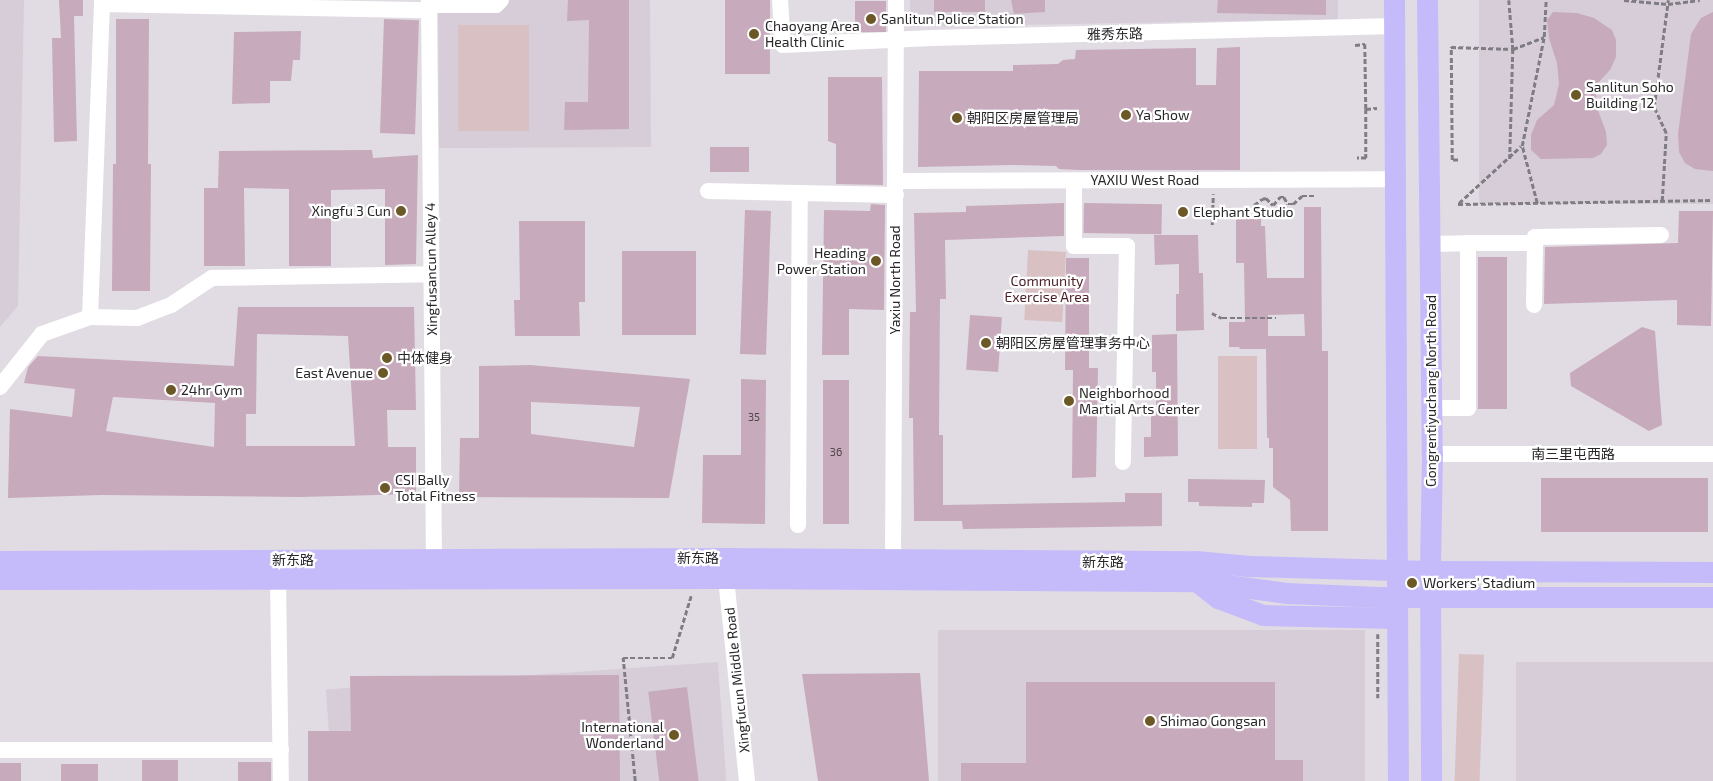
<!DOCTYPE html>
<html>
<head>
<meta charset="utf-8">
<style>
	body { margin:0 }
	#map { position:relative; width:1713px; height:781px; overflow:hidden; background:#e1dce3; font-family:"Exo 2","Noto Sans SC",sans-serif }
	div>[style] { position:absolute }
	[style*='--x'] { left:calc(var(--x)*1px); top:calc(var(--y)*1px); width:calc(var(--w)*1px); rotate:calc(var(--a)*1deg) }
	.built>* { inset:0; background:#d6cdd9; transform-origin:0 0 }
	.green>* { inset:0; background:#d8c0c3; transform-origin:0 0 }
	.building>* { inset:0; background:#c7aabb; transform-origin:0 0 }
	.path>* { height:2.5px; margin-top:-1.25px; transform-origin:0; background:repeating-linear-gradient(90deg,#807d82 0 5px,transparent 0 7.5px) }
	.minor>* { height:16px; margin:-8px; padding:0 8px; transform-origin:8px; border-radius:8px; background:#fff }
	.major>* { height:21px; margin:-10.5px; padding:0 10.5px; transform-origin:10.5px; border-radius:10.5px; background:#c6bbfa }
	.dots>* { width:14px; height:14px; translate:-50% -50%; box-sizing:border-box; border:2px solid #fff; border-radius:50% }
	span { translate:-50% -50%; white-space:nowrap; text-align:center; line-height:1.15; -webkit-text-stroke:4.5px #fff; paint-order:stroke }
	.number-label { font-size:11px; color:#50474e }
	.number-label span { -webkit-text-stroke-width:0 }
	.poi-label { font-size:14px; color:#282629 }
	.left { translate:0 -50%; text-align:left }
	.right { translate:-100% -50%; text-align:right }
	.street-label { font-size:14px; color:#282629 }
	.park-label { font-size:14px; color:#4b1d27 }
</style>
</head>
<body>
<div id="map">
	<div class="built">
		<div style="clip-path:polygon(0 0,24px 0,18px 306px,0 327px)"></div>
		<div style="clip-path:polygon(507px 0,650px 0,651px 147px,439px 148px,438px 11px)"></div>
		<div style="clip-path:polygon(910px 0,1338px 0,1338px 19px,910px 27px)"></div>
		<div style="left:1479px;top:0;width:234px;height:204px"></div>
		<div style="left:938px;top:630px;width:427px;height:152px"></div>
		<div style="left:718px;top:662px;width:119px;height:393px;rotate:86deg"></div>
		<div style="left:1713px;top:662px;width:119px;height:197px;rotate:90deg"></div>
	</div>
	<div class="green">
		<div style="left:458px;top:25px;width:71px;height:106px"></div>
		<div style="left:1028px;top:250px;width:38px;height:70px;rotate:3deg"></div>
		<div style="left:1218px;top:356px;width:39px;height:93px"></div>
		<div style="left:1459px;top:654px;width:25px;height:127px;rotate:2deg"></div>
	</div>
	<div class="building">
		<div style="clip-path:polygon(59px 0,83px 0,83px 16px,74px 16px,77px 141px,54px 142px,52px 38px,61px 38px)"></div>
		<div style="clip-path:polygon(568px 0,629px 0,629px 129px,564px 130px,565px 102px,588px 102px,589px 20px,567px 21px)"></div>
		<div style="left:725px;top:0;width:45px;height:74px"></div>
		<div style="left:934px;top:0;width:51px;height:12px"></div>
		<div style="clip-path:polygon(1011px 0,1045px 0,1045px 12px,1014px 14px)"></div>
		<div style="clip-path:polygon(1218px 0,1326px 0,1326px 15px,1217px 13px)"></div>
		<div style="left:855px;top:1px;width:31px;height:31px"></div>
		<div style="clip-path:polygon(1553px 12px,1577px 13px,1594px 18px,1612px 30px,1616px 40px,1616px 57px,1610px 70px,1596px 85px,1596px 105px,1606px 132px,1607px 145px,1601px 154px,1593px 158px,1541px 159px,1531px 150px,1531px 135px,1537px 120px,1554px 105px,1559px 84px,1557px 63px,1549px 38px,1547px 20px)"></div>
		<div style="clip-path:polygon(1713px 12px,1713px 171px,1695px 169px,1685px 163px,1679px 152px,1678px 134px,1691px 34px,1701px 18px)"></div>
		<div style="clip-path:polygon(116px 19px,149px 19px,148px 164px,151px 164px,150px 291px,112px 291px,113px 164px,116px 164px)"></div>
		<div style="left:384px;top:19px;width:35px;height:114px;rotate:2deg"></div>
		<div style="clip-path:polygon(301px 31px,300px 60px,293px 60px,291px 81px,270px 81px,270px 103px,232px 104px,234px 32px)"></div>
		<div style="clip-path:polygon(1240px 47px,1240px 170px,1079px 170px,1059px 169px,1056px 166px,1012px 165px,918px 167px,919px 71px,1013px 71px,1013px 65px,1058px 64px,1063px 60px,1075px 59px,1076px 50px,1196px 48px,1196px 85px,1216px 85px,1217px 48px)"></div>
		<div style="clip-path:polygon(828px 77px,882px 77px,883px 185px,836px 184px,836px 144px,828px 141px)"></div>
		<div style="left:710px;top:147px;width:39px;height:25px"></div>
		<div style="clip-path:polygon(372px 150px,373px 158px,418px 155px,416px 264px,385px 265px,385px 189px,331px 190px,331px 266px,289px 266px,289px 189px,244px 188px,245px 266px,204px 266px,204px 188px,218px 188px,219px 151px)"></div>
		<div style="clip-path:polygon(1064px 203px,1064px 236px,945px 240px,946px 299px,940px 299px,939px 435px,943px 435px,943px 505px,1125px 502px,1125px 493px,1162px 493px,1162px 526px,963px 529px,962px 521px,914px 521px,913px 418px,909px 418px,910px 312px,916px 312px,914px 213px,966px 212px,966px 206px)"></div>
		<div style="left:1084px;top:203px;width:78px;height:30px;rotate:1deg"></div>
		<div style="clip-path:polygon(871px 204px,885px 205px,884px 310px,849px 309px,849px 355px,822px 355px,824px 210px,870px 211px)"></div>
		<div style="clip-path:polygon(evenodd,1304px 207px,1321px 207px,1322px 351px,1328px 351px,1328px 531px,1291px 531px,1290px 500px,1273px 487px,1273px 448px,1269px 448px,1269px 438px,1267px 438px,1266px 349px,1240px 349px,1239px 347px,1229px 347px,1229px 322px,1245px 322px,1244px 263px,1236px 263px,1236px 211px,1247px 211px,1247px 219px,1261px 219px,1261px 226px,1265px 226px,1267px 278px,1304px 278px,1304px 207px,1304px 314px,1305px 336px,1268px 336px,1268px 315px,1304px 314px)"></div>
		<div style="left:745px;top:210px;width:26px;height:144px;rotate:2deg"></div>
		<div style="clip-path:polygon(1679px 211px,1713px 211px,1711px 326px,1677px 325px,1677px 300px,1544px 304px,1545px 247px,1678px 243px)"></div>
		<div style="clip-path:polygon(519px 221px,585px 221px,585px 302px,579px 302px,580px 336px,515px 336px,514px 300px,520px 300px)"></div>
		<div style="clip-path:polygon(1154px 235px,1198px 235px,1199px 273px,1203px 273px,1204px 330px,1176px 331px,1176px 294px,1179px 294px,1179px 264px,1155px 265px)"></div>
		<div style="left:622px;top:251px;width:74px;height:84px"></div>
		<div style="left:1478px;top:257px;width:29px;height:152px"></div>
		<div style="clip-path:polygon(1066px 258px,1089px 258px,1089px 368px,1098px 368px,1096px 477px,1072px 478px,1073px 370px,1065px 370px)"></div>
		<div style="clip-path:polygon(evenodd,238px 307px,414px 307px,416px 410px,387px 410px,388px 447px,416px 447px,416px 494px,300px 497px,101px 495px,8px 498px,10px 409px,72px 417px,75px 389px,24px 383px,28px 367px,38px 356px,234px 366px,238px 307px,257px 334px,348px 336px,355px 446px,246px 446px,246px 414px,256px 414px,257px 334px,238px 307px,113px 397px,215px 403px,214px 447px,106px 431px,113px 397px)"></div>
		<div style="left:970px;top:315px;width:32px;height:55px;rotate:4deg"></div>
		<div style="clip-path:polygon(1642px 327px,1655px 331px,1662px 425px,1649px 431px,1571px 386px,1570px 373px)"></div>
		<div style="clip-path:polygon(1177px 334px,1178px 456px,1144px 457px,1144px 437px,1151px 437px,1151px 416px,1156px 416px,1156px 372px,1152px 372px,1152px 335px)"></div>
		<div style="clip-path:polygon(evenodd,530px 365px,690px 379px,669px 498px,459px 497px,460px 438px,479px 438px,479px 366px,530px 365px,531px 402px,640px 407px,634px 447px,531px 434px,531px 402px)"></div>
		<div style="clip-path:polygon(741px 379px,766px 380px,765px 524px,702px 523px,703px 455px,741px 455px)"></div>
		<div style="left:823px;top:380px;width:26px;height:144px"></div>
		<div style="left:1541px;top:478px;width:167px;height:54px"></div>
		<div style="clip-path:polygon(1188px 479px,1265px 480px,1264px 503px,1252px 503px,1252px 507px,1199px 506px,1199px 502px,1188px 502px)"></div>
		<div style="clip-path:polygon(920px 673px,929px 781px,818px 781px,802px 674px)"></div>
		<div style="clip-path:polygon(619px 675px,620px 781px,308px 781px,308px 731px,351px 731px,350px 676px)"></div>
		<div style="clip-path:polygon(1026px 682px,1275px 682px,1275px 760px,1303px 760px,1303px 781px,961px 781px,961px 763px,1026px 763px)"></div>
		<div style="left:687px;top:687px;width:95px;height:39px;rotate:83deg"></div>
		<div style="left:142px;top:760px;width:36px;height:21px"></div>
		<div style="left:238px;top:762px;width:33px;height:19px"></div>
		<div style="left:0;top:763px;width:21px;height:18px"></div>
		<div style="left:61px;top:764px;width:37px;height:17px"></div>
	</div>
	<div class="path">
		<div style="--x:1509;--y:0;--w:49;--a:85.3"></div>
		<div style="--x:1513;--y:49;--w:110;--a:91.6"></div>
		<div style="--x:1624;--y:0;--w:44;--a:5.2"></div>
		<div style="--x:1668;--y:4;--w:32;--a:-7"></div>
		<div style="--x:1355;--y:45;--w:10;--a:-6"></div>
		<div style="--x:1365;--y:44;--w:65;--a:89.1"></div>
		<div style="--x:1366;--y:109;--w:49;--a:90"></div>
		<div style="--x:1366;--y:158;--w:9;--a:180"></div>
		<div style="--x:1366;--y:109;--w:11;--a:-5"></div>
		<div style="--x:1458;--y:160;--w:6;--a:180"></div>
		<div style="--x:1452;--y:160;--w:113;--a:-90.5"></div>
		<div style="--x:1451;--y:47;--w:62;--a:1.8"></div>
		<div style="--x:1513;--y:49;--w:33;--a:-21"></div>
		<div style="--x:1662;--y:201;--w:68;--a:-86.6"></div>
		<div style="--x:1666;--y:133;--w:29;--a:-115"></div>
		<div style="--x:1654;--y:107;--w:108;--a:-82.5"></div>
		<div style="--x:1459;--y:203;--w:84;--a:-42.6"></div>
		<div style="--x:1537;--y:203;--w:59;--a:-104.7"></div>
		<div style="--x:1522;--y:146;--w:111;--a:-78.6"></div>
		<div style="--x:1544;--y:37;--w:37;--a:-87"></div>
		<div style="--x:1458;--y:204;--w:255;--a:-0.9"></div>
		<div style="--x:1254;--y:205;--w:10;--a:-37"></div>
		<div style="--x:1262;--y:199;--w:4;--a:-14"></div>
		<div style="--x:1266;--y:198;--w:10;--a:45"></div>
		<div style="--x:1273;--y:205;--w:11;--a:-49"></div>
		<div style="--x:1280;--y:197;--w:4;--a:0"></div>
		<div style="--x:1284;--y:197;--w:8;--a:60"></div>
		<div style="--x:1288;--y:204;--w:5;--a:0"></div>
		<div style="--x:1293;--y:204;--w:12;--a:-42"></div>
		<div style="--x:1302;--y:196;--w:15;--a:0"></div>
		<div style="--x:1212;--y:225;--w:31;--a:-88"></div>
		<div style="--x:1212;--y:313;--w:11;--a:27"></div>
		<div style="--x:1222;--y:318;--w:54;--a:0"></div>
		<div style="--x:1378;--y:634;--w:64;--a:90"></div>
		<div style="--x:635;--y:781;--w:124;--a:-95.6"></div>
		<div style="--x:623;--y:658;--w:49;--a:0"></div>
		<div style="--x:672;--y:658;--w:65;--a:-73"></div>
	</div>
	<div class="minor">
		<div style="--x:429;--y:0;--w:559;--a:89.49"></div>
		<div style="--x:780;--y:0;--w:45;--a:86.2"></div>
		<div style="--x:783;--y:45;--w:149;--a:-2.7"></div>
		<div style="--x:932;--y:38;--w:462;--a:-1.5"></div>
		<div style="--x:102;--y:4;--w:326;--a:1.1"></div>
		<div style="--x:428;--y:10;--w:9;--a:-36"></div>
		<div style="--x:435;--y:5;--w:3;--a:-90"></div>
		<div style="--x:435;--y:5;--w:61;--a:0"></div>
		<div style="--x:496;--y:5;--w:7;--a:-45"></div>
		<div style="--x:896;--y:181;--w:499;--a:-0.2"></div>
		<div style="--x:1074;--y:181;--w:65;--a:90"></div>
		<div style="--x:1074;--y:246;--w:53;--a:0"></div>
		<div style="--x:1127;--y:246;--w:216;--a:91.1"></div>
		<div style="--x:708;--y:191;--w:188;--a:1.2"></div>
		<div style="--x:1468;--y:243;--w:67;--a:0"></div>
		<div style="--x:1535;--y:243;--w:62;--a:90.9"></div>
		<div style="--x:1535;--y:243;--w:6;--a:-90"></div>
		<div style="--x:1535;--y:237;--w:126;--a:-0.9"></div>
		<div style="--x:1429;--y:244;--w:39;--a:-1"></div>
		<div style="--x:1468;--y:243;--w:165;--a:90"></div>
		<div style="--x:1468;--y:408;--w:36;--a:180"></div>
		<div style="--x:90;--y:317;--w:47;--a:1.2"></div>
		<div style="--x:137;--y:318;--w:36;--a:-21"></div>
		<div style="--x:171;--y:305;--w:49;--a:-33.4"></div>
		<div style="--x:212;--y:278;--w:219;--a:-1"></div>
		<div style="--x:0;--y:387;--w:68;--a:-51.6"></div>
		<div style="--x:42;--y:334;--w:51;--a:-19.5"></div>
		<div style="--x:90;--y:317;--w:317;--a:-87.8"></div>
		<div style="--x:1432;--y:454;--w:281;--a:0"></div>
		<div style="--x:798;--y:525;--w:332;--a:-89.7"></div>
		<div style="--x:893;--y:559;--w:559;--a:-89.69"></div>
		<div style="--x:278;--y:578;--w:203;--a:89.2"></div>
		<div style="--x:726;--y:578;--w:204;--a:84.1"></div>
		<div style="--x:0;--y:750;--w:281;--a:0"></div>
	</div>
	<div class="major">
		<div style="--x:1394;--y:0;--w:781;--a:89.71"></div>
		<div style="--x:1427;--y:0;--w:454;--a:89.4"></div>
		<div style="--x:1432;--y:454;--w:117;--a:91"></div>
		<div style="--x:1430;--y:571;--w:210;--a:89.7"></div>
		<div style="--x:0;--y:561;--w:724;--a:-0.24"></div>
		<div style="--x:724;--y:558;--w:472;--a:0.4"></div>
		<div style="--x:1196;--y:561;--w:53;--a:5.4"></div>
		<div style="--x:1249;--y:566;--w:181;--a:1.6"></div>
		<div style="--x:1430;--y:571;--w:283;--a:0.2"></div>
		<div style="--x:0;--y:579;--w:726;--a:-0.08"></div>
		<div style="--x:726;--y:578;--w:471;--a:0.4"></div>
		<div style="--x:1197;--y:581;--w:91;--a:7.6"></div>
		<div style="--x:1287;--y:593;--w:91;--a:2.5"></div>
		<div style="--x:1378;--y:597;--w:335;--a:0"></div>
		<div style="--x:1200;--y:584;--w:23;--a:38"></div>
		<div style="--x:1218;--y:598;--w:48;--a:20.7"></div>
		<div style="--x:1263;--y:615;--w:133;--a:1.3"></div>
	</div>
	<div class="dots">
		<div style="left:871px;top:19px;background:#6c5726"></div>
		<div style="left:754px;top:34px;background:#6c5726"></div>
		<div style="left:1576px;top:95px;background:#6c5726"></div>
		<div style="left:1126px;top:115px;background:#6c5726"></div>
		<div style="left:957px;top:118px;background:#6c5726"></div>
		<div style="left:401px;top:211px;background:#6c5726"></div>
		<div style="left:1183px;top:212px;background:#6c5726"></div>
		<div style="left:876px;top:261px;background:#6c5726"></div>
		<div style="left:986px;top:343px;background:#6c5726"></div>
		<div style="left:387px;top:358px;background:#6c5726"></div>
		<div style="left:383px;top:373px;background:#6c5726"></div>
		<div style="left:171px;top:390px;background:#6c5726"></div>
		<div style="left:1069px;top:401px;background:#6c5726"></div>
		<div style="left:385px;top:488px;background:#6c5726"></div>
		<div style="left:1412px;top:583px;background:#6c5726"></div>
		<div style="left:1150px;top:721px;background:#6c5726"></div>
		<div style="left:674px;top:735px;background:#6c5726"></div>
	</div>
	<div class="number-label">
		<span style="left:754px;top:417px">35</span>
		<span style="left:836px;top:452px">36</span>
	</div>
	<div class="poi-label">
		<span class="left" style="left:881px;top:19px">Sanlitun Police Station</span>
		<span class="left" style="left:765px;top:34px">Chaoyang Area<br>Health Clinic</span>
		<span class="left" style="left:1586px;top:95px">Sanlitun Soho<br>Building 12</span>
		<span class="left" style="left:1136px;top:115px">Ya Show</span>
		<span class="left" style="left:967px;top:118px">朝阳区房屋管理局</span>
		<span class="right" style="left:391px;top:211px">Xingfu 3 Cun</span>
		<span class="left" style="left:1193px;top:212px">Elephant Studio</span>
		<span class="right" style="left:866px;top:261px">Heading<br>Power Station</span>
		<span class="left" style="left:996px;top:343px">朝阳区房屋管理事务中心</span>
		<span class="left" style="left:397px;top:358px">中体健身</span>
		<span class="right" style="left:373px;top:373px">East Avenue</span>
		<span class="left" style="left:181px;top:390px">24hr Gym</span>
		<span class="left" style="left:1079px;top:401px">Neighborhood<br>Martial Arts Center</span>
		<span class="left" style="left:395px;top:488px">CSI Bally<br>Total Fitness</span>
		<span class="left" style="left:1423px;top:583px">Workers' Stadium</span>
		<span class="left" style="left:1160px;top:721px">Shimao Gongsan</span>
		<span class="right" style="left:664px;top:735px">International<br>Wonderland</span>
	</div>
	<div class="street-label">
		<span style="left:1115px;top:34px;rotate:-1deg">雅秀东路</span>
		<span style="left:1145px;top:180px">YAXIU West Road</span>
		<span style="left:431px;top:269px;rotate:-91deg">Xingfusancun Alley 4</span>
		<span style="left:895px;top:280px;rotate:-90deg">Yaxiu North Road</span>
		<span style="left:1431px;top:391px;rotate:-90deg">Gongrentiyuchang North Road</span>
		<span style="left:1573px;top:454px">南三里屯西路</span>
		<span style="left:698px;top:558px">新东路</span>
		<span style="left:293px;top:560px">新东路</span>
		<span style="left:1103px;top:562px">新东路</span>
		<span style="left:737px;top:680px;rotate:-96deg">Xingfucun Middle Road</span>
	</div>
	<div class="park-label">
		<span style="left:1047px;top:289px">Community<br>Exercise Area</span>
	</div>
</div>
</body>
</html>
